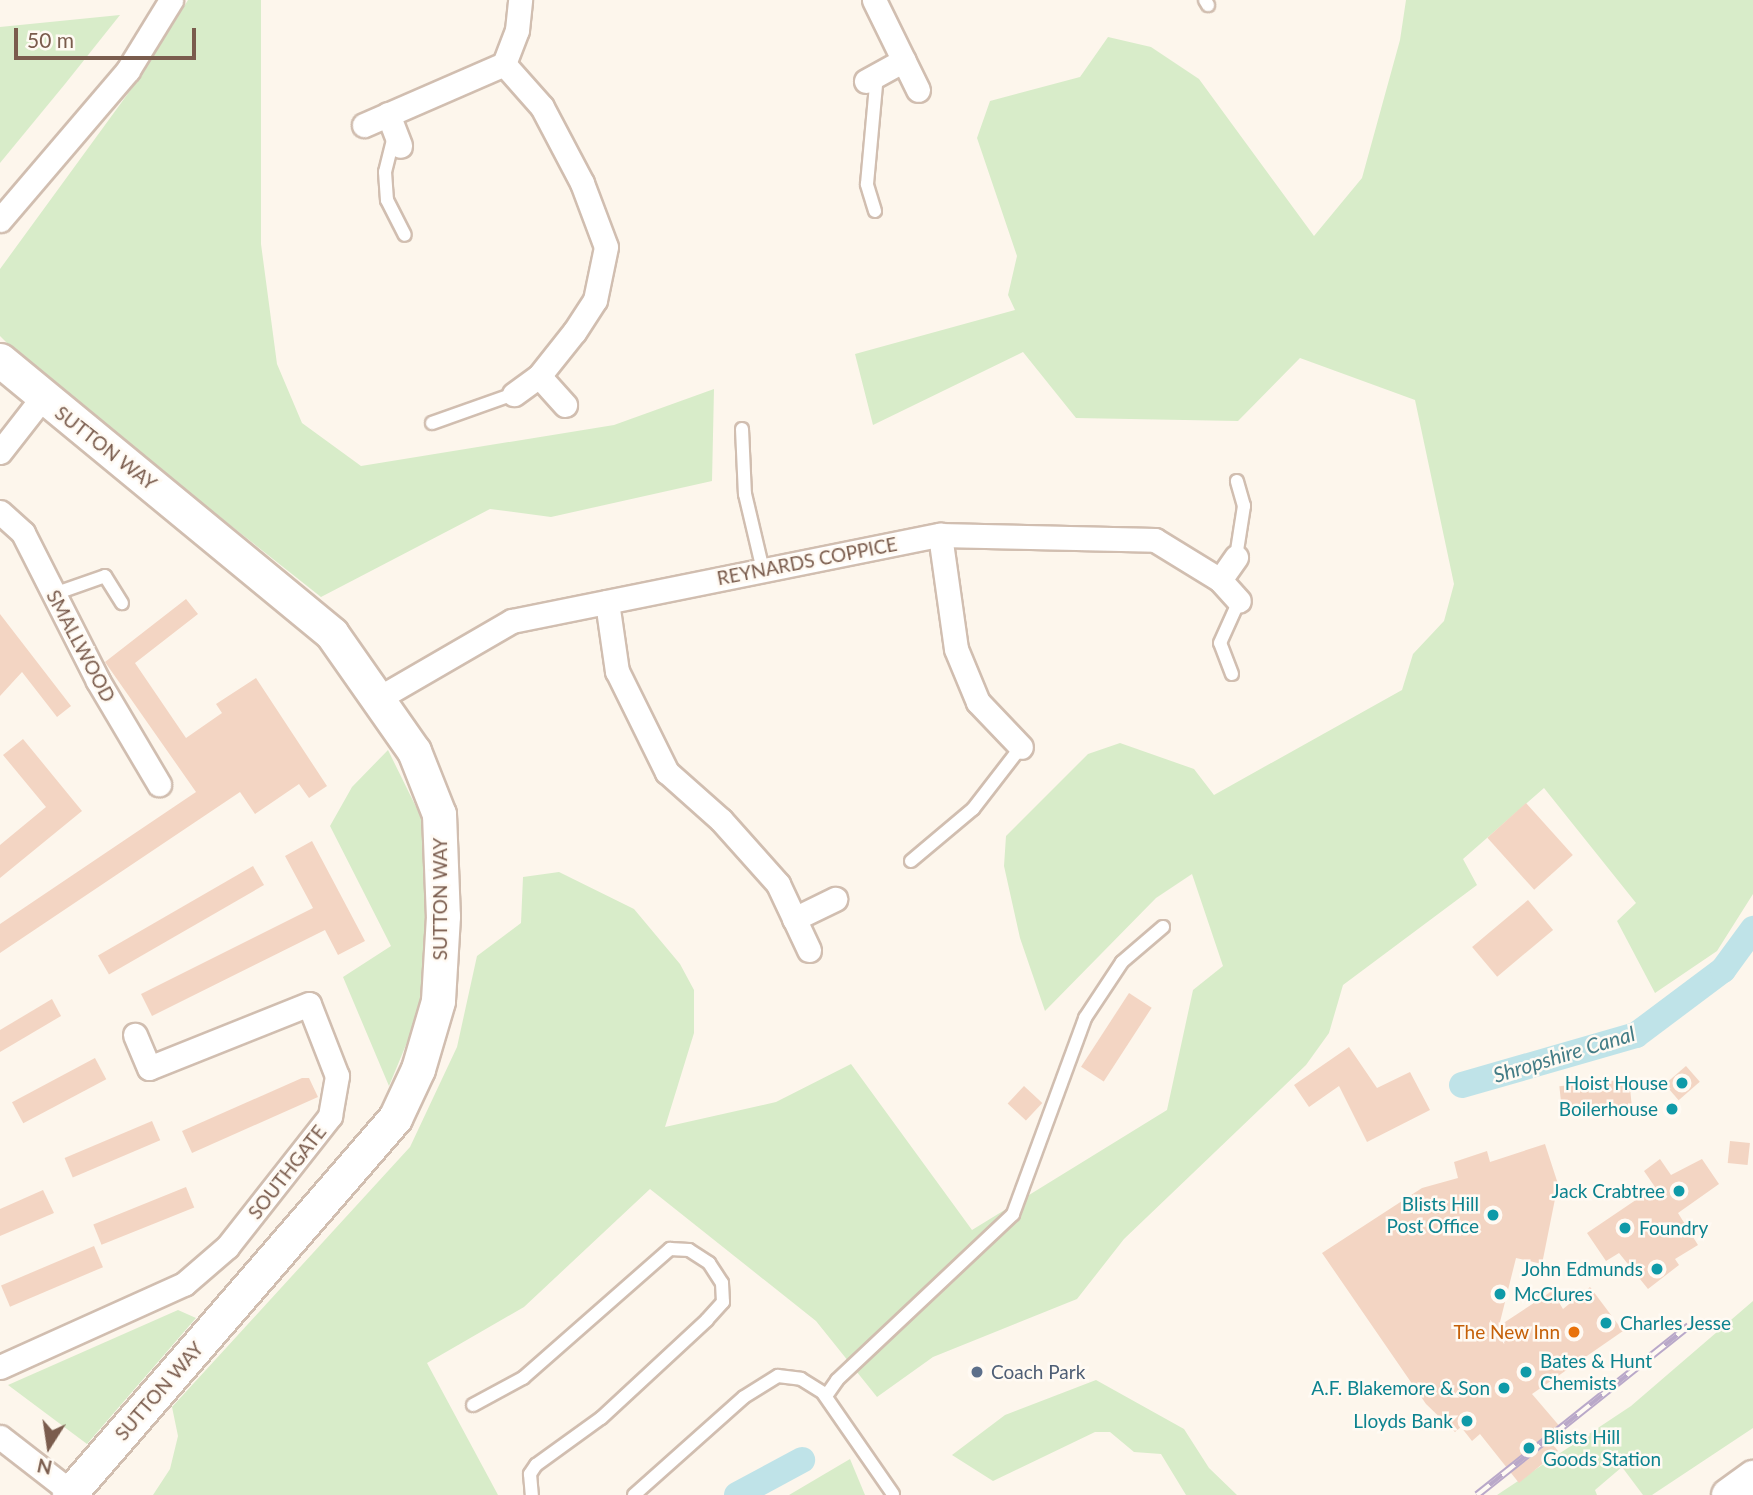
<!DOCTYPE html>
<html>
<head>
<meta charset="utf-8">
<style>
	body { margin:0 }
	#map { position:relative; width:1753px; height:1495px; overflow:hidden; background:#fdf6ec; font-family:Lato,sans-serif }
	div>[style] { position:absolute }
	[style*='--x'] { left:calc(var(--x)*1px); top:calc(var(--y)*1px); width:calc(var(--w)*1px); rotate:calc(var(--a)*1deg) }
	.green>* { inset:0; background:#d8ecc9 }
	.canal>* { height:26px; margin:-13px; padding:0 13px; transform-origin:13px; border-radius:13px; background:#bfe3e8 }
	.building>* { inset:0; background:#f3d5c3; transform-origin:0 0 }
	.roads { filter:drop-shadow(2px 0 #d1beb0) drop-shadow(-2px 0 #d1beb0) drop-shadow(0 2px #d1beb0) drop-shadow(0 -2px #d1beb0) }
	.lane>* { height:12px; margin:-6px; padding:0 6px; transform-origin:6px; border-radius:6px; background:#fff }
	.street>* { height:23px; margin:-11.5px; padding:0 11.5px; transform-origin:11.5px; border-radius:11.5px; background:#fff }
	.secondary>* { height:33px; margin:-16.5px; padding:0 16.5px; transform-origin:16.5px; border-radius:16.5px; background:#fff }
	.rail>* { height:8px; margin-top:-4px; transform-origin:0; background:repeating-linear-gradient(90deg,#fffaf3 0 16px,#b9a8c9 0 32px); box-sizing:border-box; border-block:2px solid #b9a8c9 }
	.dots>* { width:19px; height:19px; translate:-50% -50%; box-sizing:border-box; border:4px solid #fffaf3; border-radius:50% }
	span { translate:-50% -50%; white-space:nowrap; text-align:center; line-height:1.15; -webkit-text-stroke:5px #fffaf3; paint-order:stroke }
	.street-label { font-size:19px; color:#7a5c4d }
	.culture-label { font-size:19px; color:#0d838f }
	.right { translate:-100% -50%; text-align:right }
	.left { translate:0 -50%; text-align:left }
	.food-label { font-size:19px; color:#c56008 }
	.service-label { font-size:19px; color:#4e5e75 }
	.water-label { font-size:21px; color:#437c86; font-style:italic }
	.north { position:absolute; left:14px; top:1411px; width:70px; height:70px; -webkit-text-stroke:5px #fffaf3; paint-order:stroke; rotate:192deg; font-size:19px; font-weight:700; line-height:28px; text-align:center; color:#7a5c4d }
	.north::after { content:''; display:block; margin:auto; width:24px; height:32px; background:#7a5c4d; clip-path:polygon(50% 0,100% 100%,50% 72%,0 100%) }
	.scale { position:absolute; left:14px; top:28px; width:182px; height:32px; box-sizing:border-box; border:4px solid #7a5c4d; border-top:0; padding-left:9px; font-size:21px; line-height:24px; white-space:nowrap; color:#7a5c4d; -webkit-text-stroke:5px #fffaf3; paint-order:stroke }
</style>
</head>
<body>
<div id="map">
	<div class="green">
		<div style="clip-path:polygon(188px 0,261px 0,261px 244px,277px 364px,302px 423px,361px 466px,614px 425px,714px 389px,712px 481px,551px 517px,490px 509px,321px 597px,34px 370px,0 336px,0 269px,140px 77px)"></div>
		<div style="clip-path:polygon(1406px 0,1753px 0,1753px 894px,1717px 951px,1655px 993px,1617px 921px,1636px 903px,1544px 788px,1463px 859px,1477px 885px,1343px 985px,1329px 1033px,1306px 1065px,1124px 1239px,1077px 1299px,933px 1357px,877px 1397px,816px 1321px,650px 1189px,524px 1307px,427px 1363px,498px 1495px,153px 1495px,170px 1469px,178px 1436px,172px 1407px,410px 1147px,457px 1047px,477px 956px,521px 923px,523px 877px,559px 872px,634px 909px,680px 964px,694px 990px,694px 1033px,665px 1127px,776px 1102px,851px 1064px,972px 1230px,1167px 1110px,1193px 990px,1223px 966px,1192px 874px,1156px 898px,1045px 1011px,1020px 938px,1004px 866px,1006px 836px,1088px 754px,1120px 743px,1194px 769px,1214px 795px,1402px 690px,1413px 654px,1444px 621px,1454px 584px,1415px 400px,1300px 358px,1238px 421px,1076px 418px,1023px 352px,873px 425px,855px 354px,1015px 310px,1008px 295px,1017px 256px,977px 138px,990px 101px,1080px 77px,1108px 37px,1151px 47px,1199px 79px,1314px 236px,1362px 178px,1400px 40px)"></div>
		<div style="clip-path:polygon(120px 15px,65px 84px,0 163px,0 27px)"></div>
		<div style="clip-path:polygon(388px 750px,423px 821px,429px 921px,422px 1006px,389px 1086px,343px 977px,391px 946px,330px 826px,352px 787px)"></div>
		<div style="clip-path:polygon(1753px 1301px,1753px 1428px,1652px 1495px,1643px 1495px,1622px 1467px,1595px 1490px,1597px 1495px,1497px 1495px,1631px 1406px)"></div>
		<div style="clip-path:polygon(178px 1310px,196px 1318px,87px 1444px,8px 1385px)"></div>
		<div style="clip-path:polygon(1096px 1380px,1184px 1429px,1209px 1468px,1237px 1495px,1186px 1495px,1161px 1454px,1134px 1452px,1110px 1432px,1095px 1432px,993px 1481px,952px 1455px,1005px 1415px)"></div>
		<div style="clip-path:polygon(850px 1459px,865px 1495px,789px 1495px)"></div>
	</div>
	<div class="canal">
		<div style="--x:1462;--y:1085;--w:181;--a:-16"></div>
		<div style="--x:1636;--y:1035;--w:109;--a:-36.8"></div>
		<div style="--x:1723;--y:970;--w:51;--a:-53.8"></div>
		<div style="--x:737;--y:1495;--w:74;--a:-28.3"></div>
	</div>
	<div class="building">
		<div style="clip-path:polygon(186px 599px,198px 614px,135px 663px,186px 738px,222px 713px,216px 704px,256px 678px,327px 786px,309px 798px,299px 784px,255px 814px,240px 792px,0 953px,0 924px,196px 792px,105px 662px)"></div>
		<div style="clip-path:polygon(0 614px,71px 706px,57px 717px,22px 672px,0 696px)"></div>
		<div style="clip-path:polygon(23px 739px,82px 811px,0 878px,0 845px,46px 807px,3px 755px)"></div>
		<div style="left:1526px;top:803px;width:70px;height:52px;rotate:48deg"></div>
		<div style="clip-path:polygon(312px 841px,365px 941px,338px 955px,325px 930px,152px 1016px,141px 994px,313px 908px,285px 856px)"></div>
		<div style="left:253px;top:866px;width:22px;height:179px;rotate:60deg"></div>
		<div style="left:1528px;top:900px;width:39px;height:73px;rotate:50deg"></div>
		<div style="left:1129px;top:993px;width:27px;height:88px;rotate:33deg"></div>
		<div style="clip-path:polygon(52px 999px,61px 1016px,0 1052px,0 1030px)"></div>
		<div style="clip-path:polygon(1349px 1047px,1377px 1088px,1410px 1072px,1430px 1110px,1367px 1142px,1339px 1086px,1309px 1107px,1294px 1085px)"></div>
		<div style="left:95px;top:1058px;width:24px;height:94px;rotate:62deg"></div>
		<div style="left:1686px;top:1066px;width:21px;height:28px;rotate:49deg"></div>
		<div style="clip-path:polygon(302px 1078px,309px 1078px,318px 1097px,192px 1153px,182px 1131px)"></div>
		<div style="left:1629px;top:1079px;width:29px;height:70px;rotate:84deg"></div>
		<div style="left:1024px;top:1086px;width:25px;height:24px;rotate:43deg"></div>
		<div style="left:152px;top:1121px;width:21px;height:95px;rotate:67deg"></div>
		<div style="left:1730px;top:1141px;width:20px;height:22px;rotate:6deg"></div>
		<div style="clip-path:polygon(1545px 1144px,1558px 1184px,1542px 1264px,1516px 1258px,1499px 1326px,1552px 1291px,1563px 1309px,1590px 1287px,1623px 1331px,1532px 1394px,1562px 1429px,1549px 1439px,1558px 1451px,1519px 1483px,1480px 1434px,1472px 1441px,1461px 1427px,1455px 1432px,1426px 1404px,1322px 1253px,1422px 1188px,1458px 1178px,1454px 1162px,1487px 1151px,1490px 1162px)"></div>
		<div style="clip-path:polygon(1660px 1159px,1671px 1175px,1702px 1159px,1719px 1184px,1678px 1213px,1698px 1245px,1675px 1259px,1679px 1265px,1648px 1289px,1619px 1253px,1606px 1261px,1587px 1233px,1655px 1187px,1644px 1171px)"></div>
		<div style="left:186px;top:1187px;width:22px;height:100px;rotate:68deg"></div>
		<div style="clip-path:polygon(43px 1190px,54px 1213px,0 1236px,0 1209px)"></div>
		<div style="left:94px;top:1246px;width:23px;height:101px;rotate:67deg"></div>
	</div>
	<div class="roads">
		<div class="lane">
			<div style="--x:1205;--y:0;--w:6;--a:59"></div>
			<div style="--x:394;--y:136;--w:37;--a:104"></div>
			<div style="--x:385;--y:172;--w:28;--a:86"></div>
			<div style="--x:387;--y:200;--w:39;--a:63"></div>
			<div style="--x:875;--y:211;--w:28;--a:-107"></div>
			<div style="--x:867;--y:184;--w:109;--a:-84.8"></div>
			<div style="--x:432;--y:423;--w:87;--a:-19.5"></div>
			<div style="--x:742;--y:429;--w:65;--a:87.4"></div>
			<div style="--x:745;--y:494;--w:78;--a:76.7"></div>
			<div style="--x:1236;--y:557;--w:52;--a:-81.1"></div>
			<div style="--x:1244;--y:506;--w:26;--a:-106"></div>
			<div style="--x:54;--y:594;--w:54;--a:-19.4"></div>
			<div style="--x:105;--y:576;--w:32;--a:58"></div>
			<div style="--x:1232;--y:674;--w:33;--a:-111"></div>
			<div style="--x:1220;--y:643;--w:46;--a:-65.7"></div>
			<div style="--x:911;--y:861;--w:81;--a:-40"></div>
			<div style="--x:973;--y:809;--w:78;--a:-52.3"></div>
			<div style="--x:826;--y:1396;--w:19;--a:-55"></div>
			<div style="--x:837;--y:1380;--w:242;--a:-43.3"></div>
			<div style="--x:1013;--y:1214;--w:209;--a:-69.8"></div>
			<div style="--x:1085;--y:1018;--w:67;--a:-56.5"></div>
			<div style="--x:1122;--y:962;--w:54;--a:-40.5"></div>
			<div style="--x:473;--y:1405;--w:57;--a:-28.4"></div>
			<div style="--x:523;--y:1378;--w:196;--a:-41.3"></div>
			<div style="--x:670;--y:1249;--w:19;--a:3"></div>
			<div style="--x:689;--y:1250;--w:24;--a:33"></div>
			<div style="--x:709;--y:1263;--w:24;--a:57"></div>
			<div style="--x:722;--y:1283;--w:19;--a:87"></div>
			<div style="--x:723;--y:1302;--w:24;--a:132"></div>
			<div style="--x:707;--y:1320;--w:144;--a:137.2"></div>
			<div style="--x:601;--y:1418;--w:80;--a:144.1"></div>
			<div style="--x:536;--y:1465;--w:11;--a:124"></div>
			<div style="--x:530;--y:1474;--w:21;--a:85"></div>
			<div style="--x:634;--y:1495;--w:147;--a:-41.7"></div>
			<div style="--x:744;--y:1397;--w:40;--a:-32"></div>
			<div style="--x:778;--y:1376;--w:23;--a:7"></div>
			<div style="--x:801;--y:1379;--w:26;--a:32"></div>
			<div style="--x:823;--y:1393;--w:123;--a:55.3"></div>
		</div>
		<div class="street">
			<div style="--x:874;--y:0;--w:100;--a:63.9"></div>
			<div style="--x:504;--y:64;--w:57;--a:48.5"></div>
			<div style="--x:542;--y:107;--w:86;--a:62.2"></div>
			<div style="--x:582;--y:183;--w:68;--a:69.4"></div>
			<div style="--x:606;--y:247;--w:54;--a:101.7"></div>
			<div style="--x:595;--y:300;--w:38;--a:123"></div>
			<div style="--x:574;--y:332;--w:56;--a:128.5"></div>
			<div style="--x:539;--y:376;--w:31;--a:144"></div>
			<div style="--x:504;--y:64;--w:36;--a:-69"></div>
			<div style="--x:517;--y:30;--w:30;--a:-84"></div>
			<div style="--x:866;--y:81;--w:43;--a:-28.9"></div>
			<div style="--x:388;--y:114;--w:34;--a:69"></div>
			<div style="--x:364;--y:125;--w:153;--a:-23.5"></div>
			<div style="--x:0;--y:220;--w:197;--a:-49.5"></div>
			<div style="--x:128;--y:70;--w:82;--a:-58.4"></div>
			<div style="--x:539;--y:376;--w:39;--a:48"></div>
			<div style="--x:0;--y:452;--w:68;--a:-52.1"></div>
			<div style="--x:0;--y:512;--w:31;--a:42"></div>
			<div style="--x:23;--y:533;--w:166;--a:63.1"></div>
			<div style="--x:98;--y:681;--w:120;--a:59.4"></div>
			<div style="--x:940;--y:535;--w:115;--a:82"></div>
			<div style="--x:956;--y:649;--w:57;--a:67.5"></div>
			<div style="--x:978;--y:702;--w:62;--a:46.3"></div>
			<div style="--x:1220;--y:580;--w:28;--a:-55"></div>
			<div style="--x:607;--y:602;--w:70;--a:81.8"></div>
			<div style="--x:617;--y:671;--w:113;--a:63.7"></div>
			<div style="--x:667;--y:772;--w:72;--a:41.6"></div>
			<div style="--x:721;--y:820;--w:86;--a:48.3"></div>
			<div style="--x:778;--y:884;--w:73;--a:64.8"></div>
			<div style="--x:379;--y:698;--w:154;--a:-30.1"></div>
			<div style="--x:512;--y:621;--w:437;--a:-11.4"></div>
			<div style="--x:940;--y:535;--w:215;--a:1.3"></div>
			<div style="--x:1155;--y:540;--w:76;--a:31.6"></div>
			<div style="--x:1220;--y:580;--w:28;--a:48"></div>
			<div style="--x:794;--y:919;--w:46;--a:-26"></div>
			<div style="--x:0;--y:1367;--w:202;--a:-24.3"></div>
			<div style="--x:184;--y:1284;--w:57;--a:-40.7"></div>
			<div style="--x:227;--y:1247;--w:167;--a:-51.8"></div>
			<div style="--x:330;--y:1116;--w:41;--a:-80.1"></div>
			<div style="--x:337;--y:1076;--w:77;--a:-111.3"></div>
			<div style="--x:309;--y:1004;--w:172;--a:158.2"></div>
			<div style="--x:149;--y:1068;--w:36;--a:-113"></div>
			<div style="--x:0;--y:1437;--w:90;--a:37.8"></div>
		</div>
		<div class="secondary">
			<div style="--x:0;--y:360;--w:430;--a:39.5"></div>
			<div style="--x:332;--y:634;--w:143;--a:55"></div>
			<div style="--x:414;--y:751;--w:68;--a:68.4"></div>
			<div style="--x:439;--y:814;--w:102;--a:87.8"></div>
			<div style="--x:443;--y:916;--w:85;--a:93.4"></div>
			<div style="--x:438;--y:1001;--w:71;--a:106.4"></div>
			<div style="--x:418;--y:1069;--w:54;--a:115.1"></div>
			<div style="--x:395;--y:1118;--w:498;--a:130.9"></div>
			<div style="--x:1728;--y:1495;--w:31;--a:-36"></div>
		</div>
	</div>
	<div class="rail">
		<div style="--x:1477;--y:1495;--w:271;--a:-38.6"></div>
	</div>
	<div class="dots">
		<div style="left:1682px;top:1083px;background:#0f9aa8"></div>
		<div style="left:1672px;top:1109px;background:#0f9aa8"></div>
		<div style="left:1679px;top:1191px;background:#0f9aa8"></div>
		<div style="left:1493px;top:1215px;background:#0f9aa8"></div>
		<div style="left:1625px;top:1228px;background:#0f9aa8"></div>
		<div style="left:1657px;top:1269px;background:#0f9aa8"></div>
		<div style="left:1500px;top:1294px;background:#0f9aa8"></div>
		<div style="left:1606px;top:1323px;background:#0f9aa8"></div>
		<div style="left:1574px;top:1332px;background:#e8710a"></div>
		<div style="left:977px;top:1372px;background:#5c6f8a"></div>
		<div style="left:1526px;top:1372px;background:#0f9aa8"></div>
		<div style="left:1504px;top:1388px;background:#0f9aa8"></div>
		<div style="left:1467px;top:1421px;background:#0f9aa8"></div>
		<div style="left:1529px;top:1448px;background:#0f9aa8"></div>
	</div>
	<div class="street-label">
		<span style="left:106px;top:448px;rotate:38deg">SUTTON WAY</span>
		<span style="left:807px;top:561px;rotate:-11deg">REYNARDS COPPICE</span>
		<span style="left:81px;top:646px;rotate:62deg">SMALLWOOD</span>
		<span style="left:440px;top:899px;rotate:-90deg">SUTTON WAY</span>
		<span style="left:287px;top:1172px;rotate:-52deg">SOUTHGATE</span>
		<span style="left:159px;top:1391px;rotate:-49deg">SUTTON WAY</span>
	</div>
	<div class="culture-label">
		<span class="right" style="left:1668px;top:1083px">Hoist House</span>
		<span class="right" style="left:1658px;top:1109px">Boilerhouse</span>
		<span class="right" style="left:1665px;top:1191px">Jack Crabtree</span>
		<span class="right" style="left:1479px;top:1215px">Blists Hill<br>Post Office</span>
		<span class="left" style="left:1639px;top:1228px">Foundry</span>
		<span class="right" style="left:1643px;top:1269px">John Edmunds</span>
		<span class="left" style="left:1514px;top:1294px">McClures</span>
		<span class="left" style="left:1620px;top:1323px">Charles Jesse</span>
		<span class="left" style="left:1540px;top:1372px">Bates &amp; Hunt<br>Chemists</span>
		<span class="right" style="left:1490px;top:1388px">A.F. Blakemore &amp; Son</span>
		<span class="right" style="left:1453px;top:1421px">Lloyds Bank</span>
		<span class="left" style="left:1543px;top:1448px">Blists Hill<br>Goods Station</span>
	</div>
	<div class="food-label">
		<span class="right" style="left:1560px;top:1332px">The New Inn</span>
	</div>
	<div class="service-label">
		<span class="left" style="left:991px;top:1372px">Coach Park</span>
	</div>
	<div class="water-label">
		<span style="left:1564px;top:1054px;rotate:-17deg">Shropshire Canal</span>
	</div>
	<div class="north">N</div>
	<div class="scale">50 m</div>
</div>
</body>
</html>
